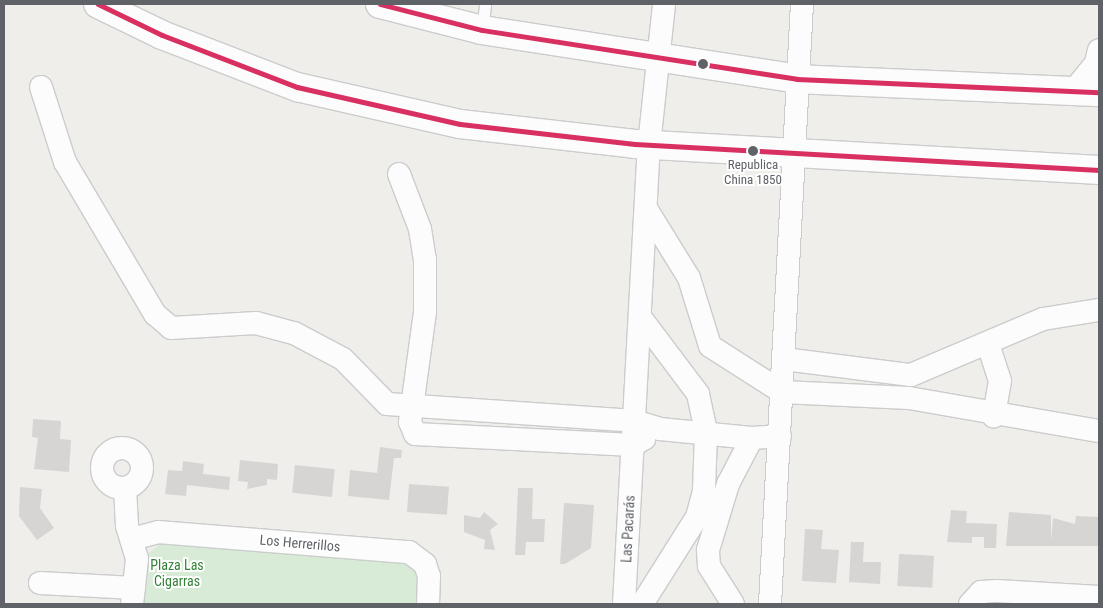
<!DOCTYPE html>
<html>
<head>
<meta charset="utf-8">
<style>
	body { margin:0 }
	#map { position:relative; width:1103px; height:608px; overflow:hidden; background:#efeeea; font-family:"Roboto Condensed",sans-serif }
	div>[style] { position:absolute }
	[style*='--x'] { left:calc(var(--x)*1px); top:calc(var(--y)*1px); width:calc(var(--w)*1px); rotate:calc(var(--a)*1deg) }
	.green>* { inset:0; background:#d8ebd6 }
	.building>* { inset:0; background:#d6d5d3; transform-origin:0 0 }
	.roads { filter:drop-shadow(1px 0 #cbcccc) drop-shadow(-1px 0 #cbcccc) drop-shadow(0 1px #cbcccc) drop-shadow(0 -1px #cbcccc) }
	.service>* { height:11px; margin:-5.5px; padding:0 5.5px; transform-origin:5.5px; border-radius:5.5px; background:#fdfcfc }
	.minor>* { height:22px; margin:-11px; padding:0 11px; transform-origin:11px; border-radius:11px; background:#fdfcfc }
	.minor>.ring { margin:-11px; padding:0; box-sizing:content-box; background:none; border:22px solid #fdfcfc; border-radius:50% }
	.secondary>* { height:28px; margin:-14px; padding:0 14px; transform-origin:14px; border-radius:14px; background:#fdfcfc }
	.bus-1>* { height:5px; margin:-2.5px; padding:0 2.5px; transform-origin:2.5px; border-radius:2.5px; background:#d93062 }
	.dots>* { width:14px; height:14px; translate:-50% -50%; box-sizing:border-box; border:2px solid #fff; border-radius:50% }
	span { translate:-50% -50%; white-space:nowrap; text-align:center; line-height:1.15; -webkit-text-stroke:4px #fff; paint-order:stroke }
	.bus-label { font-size:13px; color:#5f6368 }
	.street-label { font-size:14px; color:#5f6368 }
	.park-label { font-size:14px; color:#348238 }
	.frame { position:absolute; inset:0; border:5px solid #5f6368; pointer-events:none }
</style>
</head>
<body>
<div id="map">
	<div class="green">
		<div style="clip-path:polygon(163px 541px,405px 559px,421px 574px,419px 604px,143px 604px,148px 554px)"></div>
	</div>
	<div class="building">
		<div style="clip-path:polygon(33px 419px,61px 421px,60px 439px,71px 440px,69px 472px,34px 469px,38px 438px,32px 437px)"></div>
		<div style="clip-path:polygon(380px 447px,402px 450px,401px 458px,394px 458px,389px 500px,348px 496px,350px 470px,377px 473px)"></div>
		<div style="clip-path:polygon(240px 460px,278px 464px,277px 480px,267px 479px,267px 485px,247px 489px,248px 482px,238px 481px)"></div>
		<div style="clip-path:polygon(183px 461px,204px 464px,203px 474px,230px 477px,229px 490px,187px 485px,186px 496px,165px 494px,168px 470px,182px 471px)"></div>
		<div style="left:295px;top:465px;width:40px;height:28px;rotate:6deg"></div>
		<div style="left:409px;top:484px;width:40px;height:28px;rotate:4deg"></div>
		<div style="clip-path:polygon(20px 487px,42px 489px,40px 508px,54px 528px,37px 540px,19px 516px)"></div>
		<div style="clip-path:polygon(518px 488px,533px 488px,532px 519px,545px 519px,544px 542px,526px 542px,525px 555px,515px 555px)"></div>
		<div style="clip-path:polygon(564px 503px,594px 505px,591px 548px,565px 564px,560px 564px)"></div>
		<div style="clip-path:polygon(951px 510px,967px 511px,966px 523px,997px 524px,996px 548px,984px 548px,984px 537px,972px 537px,972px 543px,947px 542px)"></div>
		<div style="clip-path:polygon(484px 512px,498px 524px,490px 530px,495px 550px,484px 549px,485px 540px,464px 532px,464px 515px,480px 518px)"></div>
		<div style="clip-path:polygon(1009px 512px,1051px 515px,1051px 541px,1053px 518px,1075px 524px,1076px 516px,1099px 517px,1099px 546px,1006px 546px)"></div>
		<div style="clip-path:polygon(805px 529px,823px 530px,821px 549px,839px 550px,836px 583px,802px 581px)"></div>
		<div style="clip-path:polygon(851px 542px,864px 542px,863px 562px,881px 562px,880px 584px,849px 582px)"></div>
		<div style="left:899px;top:554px;width:35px;height:32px;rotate:3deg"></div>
	</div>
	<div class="roads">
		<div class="service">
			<div style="--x:482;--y:30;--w:26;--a:-83"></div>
		</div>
		<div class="minor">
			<div style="--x:41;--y:87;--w:79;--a:72.3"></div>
			<div style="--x:65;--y:162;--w:177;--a:59.4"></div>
			<div style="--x:155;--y:314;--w:21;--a:41"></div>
			<div style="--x:171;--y:328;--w:85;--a:-3.4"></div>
			<div style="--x:256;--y:323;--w:39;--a:15"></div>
			<div style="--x:294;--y:333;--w:55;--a:28"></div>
			<div style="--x:343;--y:359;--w:63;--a:45.6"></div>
			<div style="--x:387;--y:404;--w:248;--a:3.9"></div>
			<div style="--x:634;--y:421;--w:27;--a:17"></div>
			<div style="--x:660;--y:429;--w:92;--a:5.6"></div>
			<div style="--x:752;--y:438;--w:28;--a:-4"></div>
			<div style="--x:1075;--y:89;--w:33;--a:-51"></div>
			<div style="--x:1096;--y:63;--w:13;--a:-77"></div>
			<div style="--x:399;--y:174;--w:59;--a:69.1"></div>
			<div style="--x:420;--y:229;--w:30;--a:81"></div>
			<div style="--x:425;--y:259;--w:53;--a:90"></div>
			<div style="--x:425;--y:312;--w:111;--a:97.8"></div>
			<div style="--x:410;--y:422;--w:13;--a:67"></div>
			<div style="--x:415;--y:434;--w:218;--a:2.9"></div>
			<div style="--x:633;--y:445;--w:13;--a:-29"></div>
			<div style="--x:647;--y:210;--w:80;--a:58.3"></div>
			<div style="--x:689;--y:278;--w:71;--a:72.8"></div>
			<div style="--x:710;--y:346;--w:85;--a:32.6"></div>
			<div style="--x:782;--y:392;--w:127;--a:2.7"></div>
			<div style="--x:909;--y:398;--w:193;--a:9.9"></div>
			<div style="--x:641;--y:318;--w:95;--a:53.1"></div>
			<div style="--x:698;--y:394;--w:40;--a:78"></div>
			<div style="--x:706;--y:433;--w:58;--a:92"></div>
			<div style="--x:704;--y:491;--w:27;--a:105"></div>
			<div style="--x:697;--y:517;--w:103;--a:122.3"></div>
			<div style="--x:988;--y:344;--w:39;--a:72"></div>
			<div style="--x:1000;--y:381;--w:36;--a:100"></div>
			<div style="--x:784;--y:359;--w:128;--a:7.2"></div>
			<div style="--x:911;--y:375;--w:143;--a:-23"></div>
			<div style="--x:1043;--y:319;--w:57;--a:-9.1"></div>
			<div class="ring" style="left:102px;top:448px;width:18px;height:18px"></div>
			<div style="--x:125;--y:488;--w:38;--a:87"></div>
			<div style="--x:127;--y:526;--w:34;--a:73"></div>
			<div style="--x:137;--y:559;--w:45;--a:96.3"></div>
			<div style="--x:132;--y:539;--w:27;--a:-15"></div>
			<div style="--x:158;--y:532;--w:252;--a:4.6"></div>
			<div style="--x:409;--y:552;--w:20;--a:37"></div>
			<div style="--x:425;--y:564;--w:13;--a:72"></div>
			<div style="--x:429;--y:576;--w:28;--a:92"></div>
			<div style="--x:40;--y:583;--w:94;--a:3"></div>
			<div style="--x:624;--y:604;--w:460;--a:-86.9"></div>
			<div style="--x:649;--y:145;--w:142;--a:-83.9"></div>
			<div style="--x:733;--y:604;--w:45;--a:-122.3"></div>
			<div style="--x:709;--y:566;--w:16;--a:-94"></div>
			<div style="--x:708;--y:550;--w:69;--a:-73.1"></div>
			<div style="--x:728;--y:484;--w:52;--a:-62.4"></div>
			<div style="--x:770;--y:604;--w:601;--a:-86.95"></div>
			<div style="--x:970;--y:604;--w:16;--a:-47"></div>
			<div style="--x:981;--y:592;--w:16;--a:-4"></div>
			<div style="--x:997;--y:591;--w:102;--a:3.4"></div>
		</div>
		<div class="secondary">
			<div style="--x:98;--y:4;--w:71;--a:25.8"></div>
			<div style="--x:162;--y:35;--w:145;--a:21.1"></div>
			<div style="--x:297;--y:87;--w:167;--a:12.8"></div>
			<div style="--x:460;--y:124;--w:176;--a:6.5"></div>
			<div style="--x:635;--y:144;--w:465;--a:3.2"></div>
			<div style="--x:380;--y:4;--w:105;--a:14.3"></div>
			<div style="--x:482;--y:30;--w:319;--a:8.8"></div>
			<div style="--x:797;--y:79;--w:302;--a:2.5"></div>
		</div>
	</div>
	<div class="bus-1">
		<div style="--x:98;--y:4;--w:71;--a:25.8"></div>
		<div style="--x:162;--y:35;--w:145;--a:21.1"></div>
		<div style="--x:297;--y:87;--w:167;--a:12.8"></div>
		<div style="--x:460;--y:124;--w:176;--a:6.5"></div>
		<div style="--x:635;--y:144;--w:465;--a:3.2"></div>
		<div style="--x:380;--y:4;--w:105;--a:14.3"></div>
		<div style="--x:482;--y:30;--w:319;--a:8.8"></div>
		<div style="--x:797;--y:79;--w:302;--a:2.5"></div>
	</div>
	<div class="dots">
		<div style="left:703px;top:64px;background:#5f6368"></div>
		<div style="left:753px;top:151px;background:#5f6368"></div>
	</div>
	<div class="bus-label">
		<span style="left:753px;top:173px">Republica<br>China 1850</span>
	</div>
	<div class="street-label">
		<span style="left:628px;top:529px;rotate:-87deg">Las Pacarás</span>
		<span style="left:300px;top:543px;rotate:5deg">Los Herrerillos</span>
	</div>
	<div class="park-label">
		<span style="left:177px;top:573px">Plaza Las<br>Cigarras</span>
	</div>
	<div class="frame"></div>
</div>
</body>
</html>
